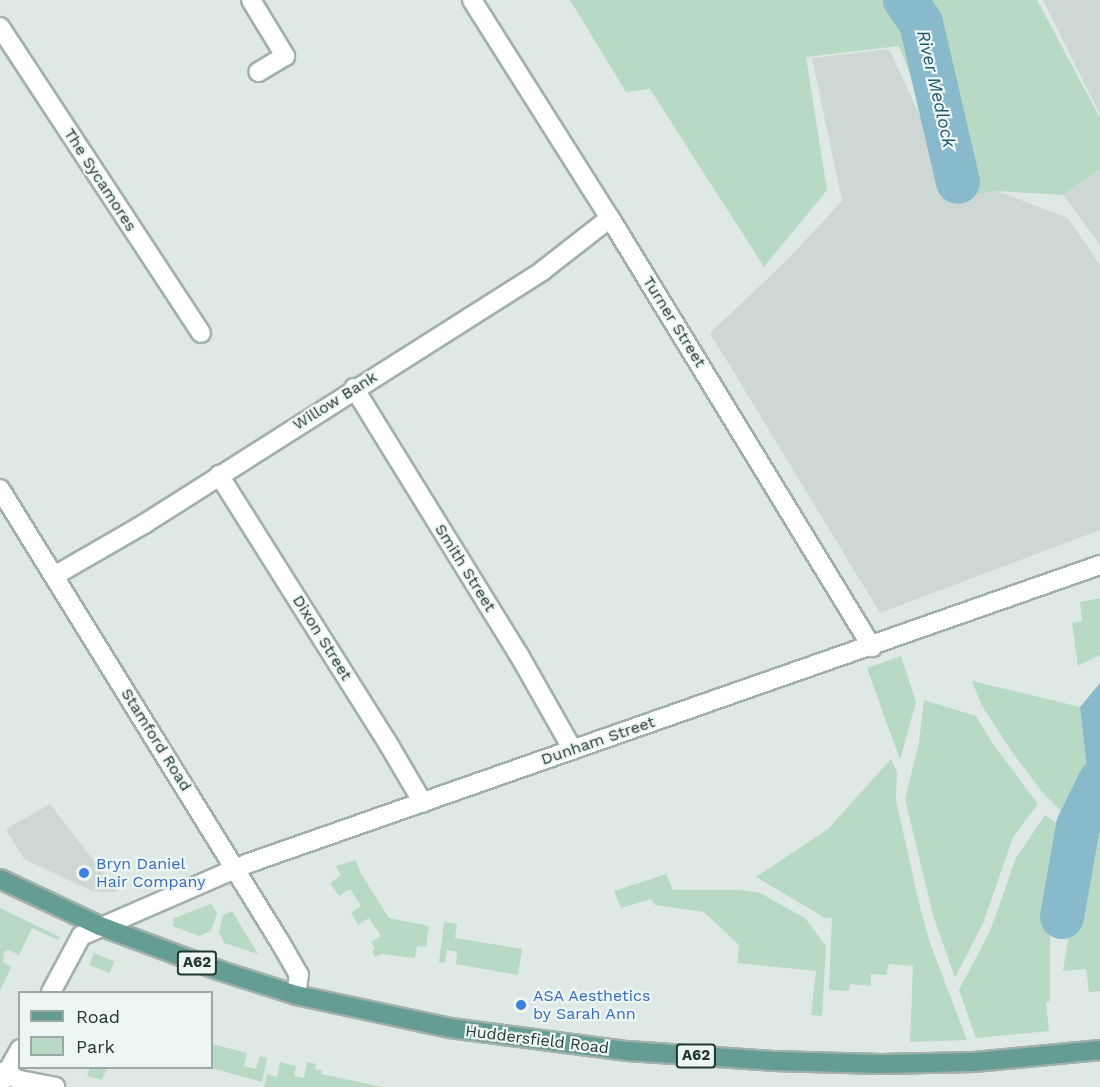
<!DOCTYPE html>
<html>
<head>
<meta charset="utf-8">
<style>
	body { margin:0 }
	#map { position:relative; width:1100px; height:1087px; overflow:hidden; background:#dee9e5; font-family:"Work Sans",sans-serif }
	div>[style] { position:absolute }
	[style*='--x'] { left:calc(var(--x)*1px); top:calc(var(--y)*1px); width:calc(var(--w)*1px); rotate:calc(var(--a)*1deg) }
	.built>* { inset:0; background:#cdd8d4 }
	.green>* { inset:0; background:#b8d9c4; transform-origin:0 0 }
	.water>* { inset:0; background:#89bacb }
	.river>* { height:44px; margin:-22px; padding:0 22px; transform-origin:22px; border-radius:22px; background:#89bacb }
	.roads { filter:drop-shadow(2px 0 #a2b0ac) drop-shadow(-2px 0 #a2b0ac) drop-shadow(0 2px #a2b0ac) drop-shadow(0 -2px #a2b0ac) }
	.minor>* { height:18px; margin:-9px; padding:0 9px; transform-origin:9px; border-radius:9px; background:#fff }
	.tertiary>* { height:18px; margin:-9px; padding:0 9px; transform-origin:9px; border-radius:9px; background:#fff }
	.primary>* { height:18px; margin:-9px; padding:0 9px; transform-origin:9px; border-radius:9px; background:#659c94 }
	.dots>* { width:16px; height:16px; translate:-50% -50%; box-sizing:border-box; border:3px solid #eef6f3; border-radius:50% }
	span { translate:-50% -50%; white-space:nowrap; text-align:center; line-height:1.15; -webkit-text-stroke:4.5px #eef6f3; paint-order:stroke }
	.shield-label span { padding:2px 4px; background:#eef6f3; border:2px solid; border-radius:4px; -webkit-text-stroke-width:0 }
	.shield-label { font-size:15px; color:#213734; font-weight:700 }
	.street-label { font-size:16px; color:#213734 }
	.shop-label { font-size:16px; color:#366cbe }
	.left { translate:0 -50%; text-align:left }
	.water-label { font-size:18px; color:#1f596f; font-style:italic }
	.legend { position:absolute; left:18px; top:991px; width:195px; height:78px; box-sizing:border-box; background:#eef6f3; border:2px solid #9caaa7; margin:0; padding:8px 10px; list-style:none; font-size:18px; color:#213734 }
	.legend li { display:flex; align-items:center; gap:12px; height:30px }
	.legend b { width:30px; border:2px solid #9caaa7 }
</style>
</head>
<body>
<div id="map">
	<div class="built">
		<div style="clip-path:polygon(1043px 0,1100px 0,1100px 115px)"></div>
		<div style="clip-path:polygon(889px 49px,957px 196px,997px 191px,1068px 218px,1100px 265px,1100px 530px,880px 613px,710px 333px,786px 261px,842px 201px,812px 58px)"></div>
		<div style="clip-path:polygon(1100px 170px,1100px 245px,1063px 195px)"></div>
		<div style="clip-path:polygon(50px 804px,118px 892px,92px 891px,24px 859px,6px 829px)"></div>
	</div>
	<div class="green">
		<div style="clip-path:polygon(570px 0,1037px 0,1100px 118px,1100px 170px,1063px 195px,997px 191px,957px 197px,899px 46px,806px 57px,827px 190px,764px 267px,650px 89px,626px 92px)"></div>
		<div style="clip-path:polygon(1100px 598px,1100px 655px,1078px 666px,1072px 623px,1082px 621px,1080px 602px)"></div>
		<div style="clip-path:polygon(901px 656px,916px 702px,900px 760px,867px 668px)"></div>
		<div style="clip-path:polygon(972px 681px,1080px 707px,1090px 796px,1069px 819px,1043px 793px,1012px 752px,981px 704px)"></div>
		<div style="clip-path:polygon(924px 700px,976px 716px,993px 744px,1038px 804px,1013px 837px,984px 921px,955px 978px,933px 915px,905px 799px,919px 743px)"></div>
		<div style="clip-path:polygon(891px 759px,897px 772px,896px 800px,919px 903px,930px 943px,967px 1040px,910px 1042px,913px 966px,889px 964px,886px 975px,871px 974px,871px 986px,850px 984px,849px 991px,829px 990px,832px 918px,825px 918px,756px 877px,828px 829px)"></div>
		<div style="clip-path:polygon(1045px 815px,1067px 830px,1050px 899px,1050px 1001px,1046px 1002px,1049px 1031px,976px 1038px,959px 990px,990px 931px,1016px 858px)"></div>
		<div style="clip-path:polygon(1100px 823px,1100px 991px,1089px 992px,1086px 969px,1063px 971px,1083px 845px,1086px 837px)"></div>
		<div style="clip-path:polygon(356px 860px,360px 872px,389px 918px,429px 926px,426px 947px,417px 946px,415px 958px,382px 954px,375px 957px,372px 952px,375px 949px,371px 942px,381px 936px,369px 918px,358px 925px,355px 919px,351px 913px,361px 906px,350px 889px,339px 896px,330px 883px,341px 875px,336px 866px)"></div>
		<div style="clip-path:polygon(666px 874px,673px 890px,741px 890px,760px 893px,805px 918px,826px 946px,822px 1016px,811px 1015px,816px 971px,737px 963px,739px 945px,704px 912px,655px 905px,651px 899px,621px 908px,614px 891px)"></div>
		<div style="clip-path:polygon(211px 904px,217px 913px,211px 931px,199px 936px,173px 926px,174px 918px)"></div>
		<div style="clip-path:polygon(0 908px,60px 937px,58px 940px,32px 928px,19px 955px,8px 950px,4px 952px,3px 962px,11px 967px,0 991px)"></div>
		<div style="clip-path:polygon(232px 911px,258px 954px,224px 943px,219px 932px,223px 915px)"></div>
		<div style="clip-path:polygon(444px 922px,457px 924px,455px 938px,522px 949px,518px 975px,456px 964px,457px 952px,447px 950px,445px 963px,439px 962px)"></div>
		<div style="left:94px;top:953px;width:22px;height:13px;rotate:22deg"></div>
		<div style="clip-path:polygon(212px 1044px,247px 1053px,244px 1066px,256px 1069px,260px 1056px,267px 1058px,262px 1082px,211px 1068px)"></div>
		<div style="clip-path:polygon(280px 1062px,296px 1066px,294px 1076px,304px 1078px,307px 1062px,316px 1064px,315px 1069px,322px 1070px,321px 1074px,383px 1087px,264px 1087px,267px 1074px,277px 1077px)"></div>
		<div style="clip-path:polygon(90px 1068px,107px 1068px,102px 1080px,87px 1076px)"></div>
	</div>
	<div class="water">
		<div style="clip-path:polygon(1100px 683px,1100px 812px,1086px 831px,1069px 819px,1090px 796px,1080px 707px)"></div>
	</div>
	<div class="river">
		<div style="--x:905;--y:0;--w:28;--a:55"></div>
		<div style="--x:921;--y:23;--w:163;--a:76.9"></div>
		<div style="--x:1062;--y:917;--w:92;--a:-80"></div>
		<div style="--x:1078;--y:826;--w:50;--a:-63.9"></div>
	</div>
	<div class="roads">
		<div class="minor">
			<div style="--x:251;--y:0;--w:66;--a:58.7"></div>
			<div style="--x:285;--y:56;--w:31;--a:149"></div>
			<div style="--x:472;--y:0;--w:258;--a:57.7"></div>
			<div style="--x:610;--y:218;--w:503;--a:58.59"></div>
			<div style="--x:0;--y:27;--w:366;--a:56.7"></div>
			<div style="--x:354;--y:388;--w:314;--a:58.3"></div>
			<div style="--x:519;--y:655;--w:109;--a:60.4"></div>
			<div style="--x:219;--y:475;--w:319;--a:57.8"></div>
			<div style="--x:389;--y:745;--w:67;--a:59.6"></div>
			<div style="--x:54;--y:576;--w:104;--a:-30"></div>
			<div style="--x:144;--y:524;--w:472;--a:-32.4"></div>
			<div style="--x:542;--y:271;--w:86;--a:-37.9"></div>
			<div style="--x:0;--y:1072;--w:22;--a:22"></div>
			<div style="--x:20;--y:1080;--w:36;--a:11"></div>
		</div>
		<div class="tertiary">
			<div style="--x:0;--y:489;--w:533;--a:58.28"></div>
			<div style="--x:280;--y:942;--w:38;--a:60"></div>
			<div style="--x:299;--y:975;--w:20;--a:99"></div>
			<div style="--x:51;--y:992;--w:64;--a:-61.8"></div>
			<div style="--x:81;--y:936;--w:183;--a:-23.5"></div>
			<div style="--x:249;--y:863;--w:902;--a:-19.3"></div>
			<div style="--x:0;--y:1085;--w:41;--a:-60.9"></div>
		</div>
		<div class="primary">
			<div style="--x:0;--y:879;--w:110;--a:25.2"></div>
			<div style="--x:100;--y:926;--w:129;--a:20.4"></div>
			<div style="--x:221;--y:971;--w:79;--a:17.7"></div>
			<div style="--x:296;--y:995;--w:157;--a:12.1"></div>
			<div style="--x:450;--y:1028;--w:179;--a:7.4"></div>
			<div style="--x:628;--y:1051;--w:145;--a:3.9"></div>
			<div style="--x:773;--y:1061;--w:108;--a:1.6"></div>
			<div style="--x:881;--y:1064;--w:93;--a:-1.2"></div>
			<div style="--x:974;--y:1062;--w:127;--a:-5.4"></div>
		</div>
	</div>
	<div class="dots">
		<div style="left:84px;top:873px;background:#3f7fe0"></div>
		<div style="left:521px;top:1005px;background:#3f7fe0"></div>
	</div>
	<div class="shield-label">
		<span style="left:197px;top:963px">A62</span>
		<span style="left:696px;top:1056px">A62</span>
	</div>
	<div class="street-label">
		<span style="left:100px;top:180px;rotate:57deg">The Sycamores</span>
		<span style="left:674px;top:322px;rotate:58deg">Turner Street</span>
		<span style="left:335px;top:401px;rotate:-32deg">Willow Bank</span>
		<span style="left:465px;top:568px;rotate:58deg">Smith Street</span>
		<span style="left:322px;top:638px;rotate:58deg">Dixon Street</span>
		<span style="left:156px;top:740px;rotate:58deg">Stamford Road</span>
		<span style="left:598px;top:741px;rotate:-19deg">Dunham Street</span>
		<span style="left:537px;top:1040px;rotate:7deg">Huddersfield Road</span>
	</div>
	<div class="shop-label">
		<span class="left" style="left:96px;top:873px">Bryn Daniel<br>Hair Company</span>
		<span class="left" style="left:533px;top:1005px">ASA Aesthetics<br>by Sarah Ann</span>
	</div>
	<div class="water-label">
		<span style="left:936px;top:89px;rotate:77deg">River Medlock</span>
	</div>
	<ul class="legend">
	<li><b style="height:8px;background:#659c94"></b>Road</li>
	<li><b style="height:16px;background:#b8d9c4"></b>Park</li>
	</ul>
</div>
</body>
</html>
